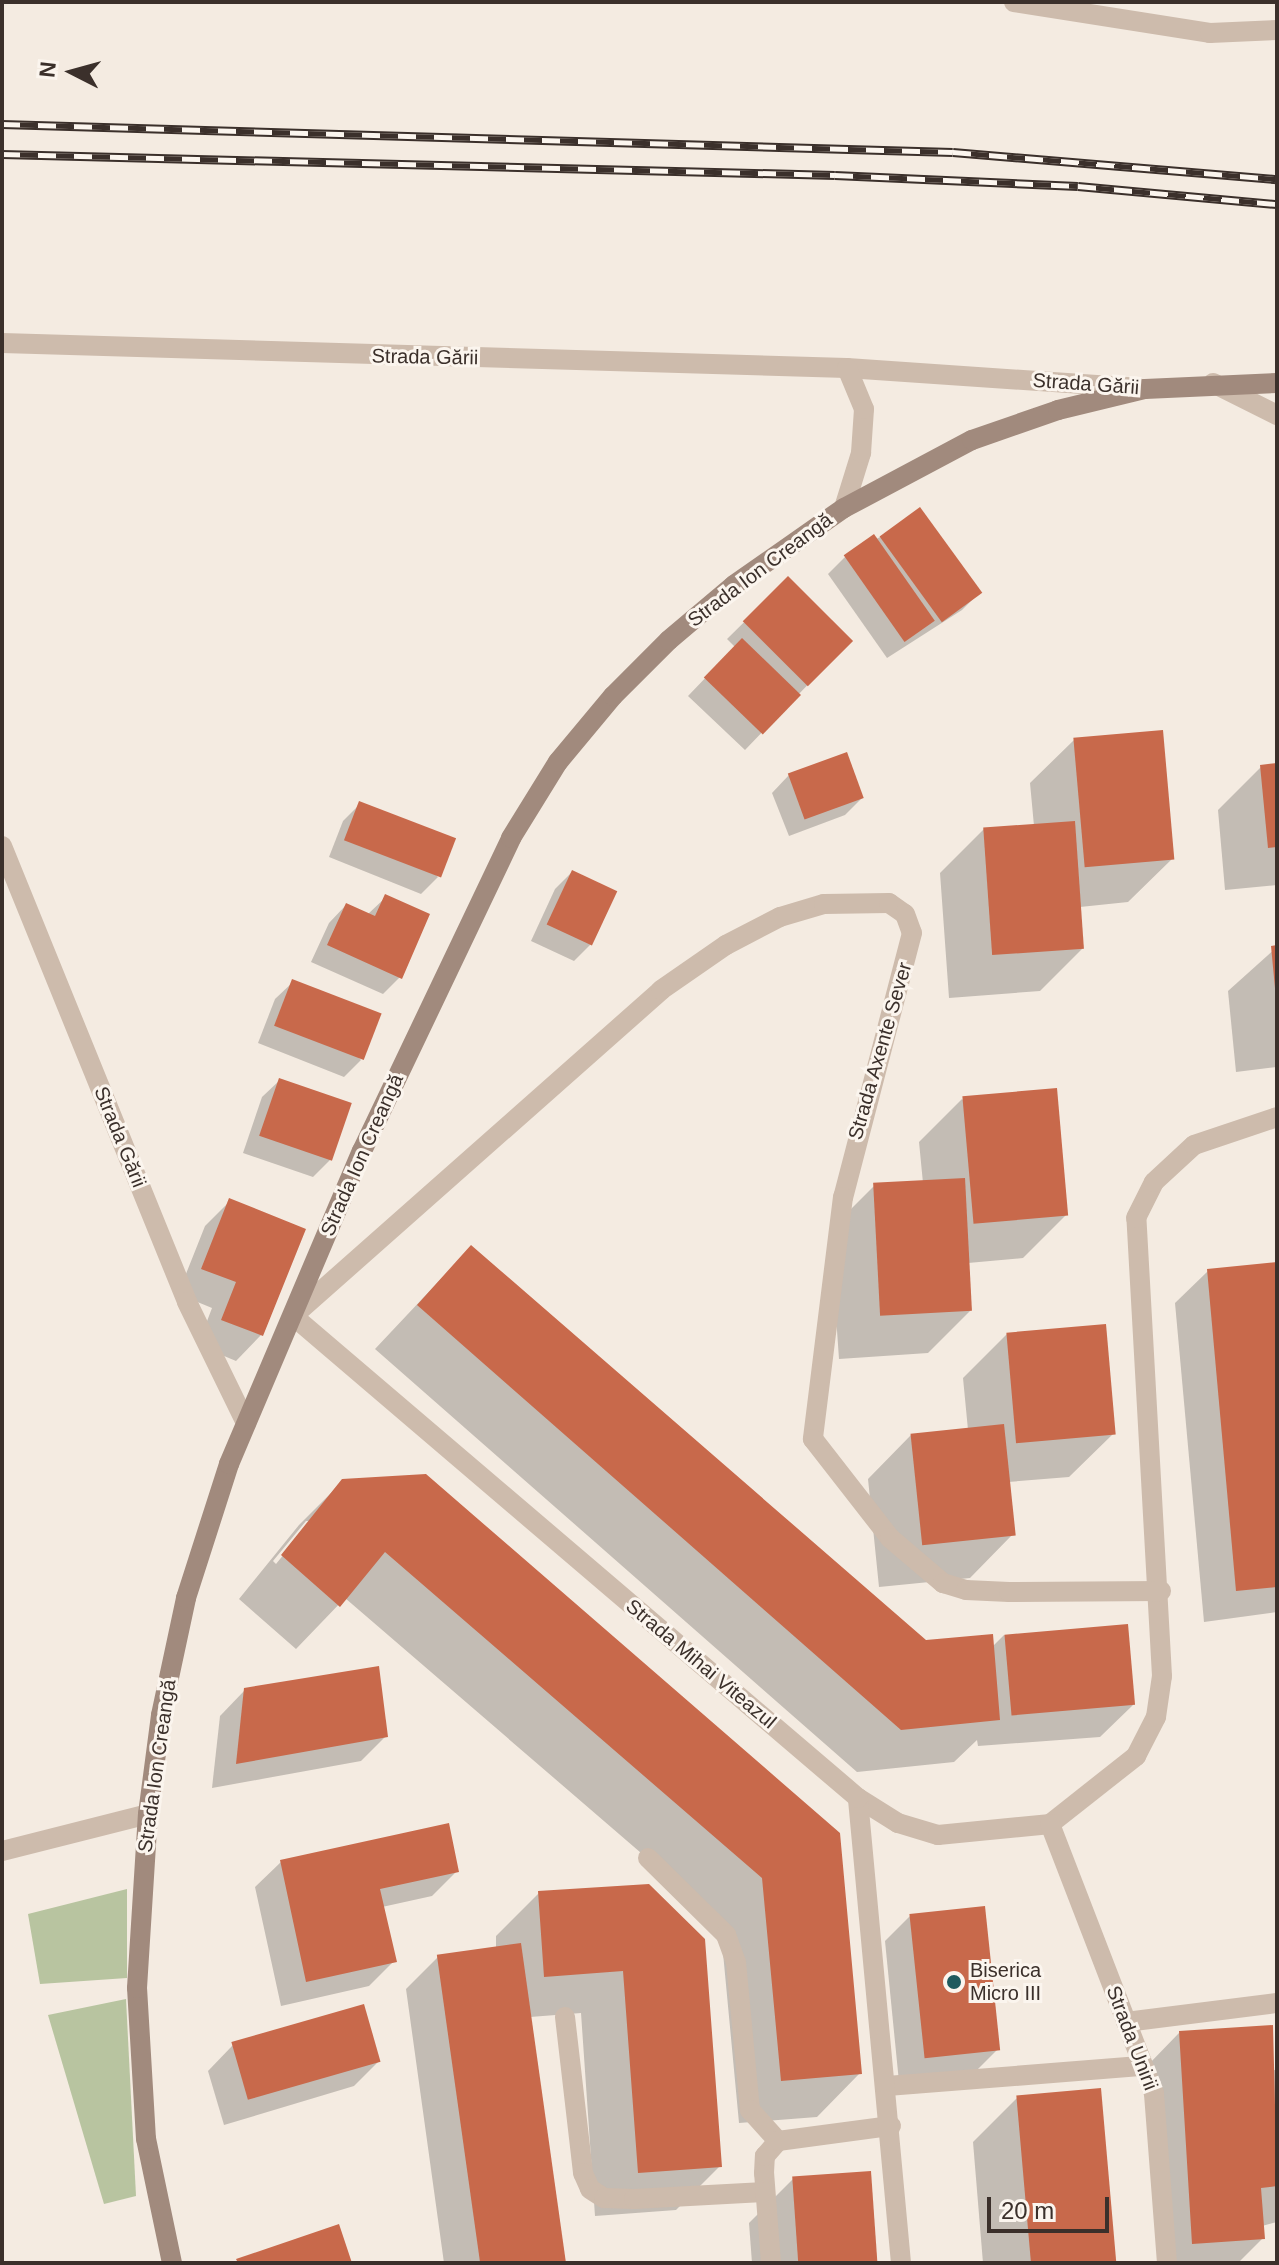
<!DOCTYPE html>
<html>
<head>
<meta charset="utf-8">
<style>
	body { margin:0 }
	#map { position:relative; width:1279px; height:2265px; overflow:hidden; background:#f4ebe1; font-family:Arial,sans-serif }
	div>[style] { position:absolute }
	[style*='--x'] { left:calc(var(--x)*1px); top:calc(var(--y)*1px); width:calc(var(--w)*1px); rotate:calc(var(--a)*1deg) }
	.green>* { inset:0; background:#b8c4a0 }
	.shadow>* { inset:0; background:#0003 }
	.building>* { inset:0; background:#c8694b; transform-origin:0 0 }
	.service>* { height:20px; margin:-10px; padding:0 10px; transform-origin:10px; border-radius:10px; background:#cdbbac }
	.minor>* { height:20px; margin:-10px; padding:0 10px; transform-origin:10px; border-radius:10px; background:#cdbbac }
	.secondary>* { height:20px; margin:-10px; padding:0 10px; transform-origin:10px; border-radius:10px; background:#a18a7d }
	.rail>* { height:9px; margin-top:-4.5px; transform-origin:0; background:repeating-linear-gradient(90deg,#fbf5ee 0 18px,#3b302b 0 36px); box-sizing:border-box; border-block:2px solid #3b302b }
	.dots>* { width:22px; height:22px; translate:-50% -50%; box-sizing:border-box; border:4px solid #fbf5ee; border-radius:50% }
	span { translate:-50% -50%; white-space:nowrap; text-align:center; line-height:1.15; -webkit-text-stroke:6px #fbf5ee; paint-order:stroke }
	.street-label { font-size:20px; color:#3b302b }
	.poi-label { font-size:20px; color:#3b302b }
	.left { translate:0 -50%; text-align:left }
	.frame { position:absolute; inset:0; border:4px solid #3b302b; pointer-events:none }
	.north { position:absolute; left:32px; top:32px; width:80px; height:80px; -webkit-text-stroke:6px #fbf5ee; paint-order:stroke; rotate:276deg; font-size:22px; font-weight:700; line-height:32px; text-align:center; color:#3b302b }
	.north::after { content:''; display:block; margin:auto; width:28px; height:36px; background:#3b302b; clip-path:polygon(50% 0,100% 100%,50% 72%,0 100%) }
	.scale { position:absolute; left:987px; top:2197px; width:122px; height:36px; box-sizing:border-box; border:4px solid #3b302b; border-top:0; padding-left:10px; font-size:24px; line-height:28px; white-space:nowrap; color:#3b302b; -webkit-text-stroke:6px #fbf5ee; paint-order:stroke }
</style>
</head>
<body>
<div id="map">
	<div class="green">
		<div style="clip-path:polygon(127px 1889px,127px 1978px,40px 1984px,28px 1914px)"></div>
		<div style="clip-path:polygon(126px 1999px,136px 2196px,104px 2204px,48px 2015px)"></div>
	</div>
	<div class="shadow">
		<div style="clip-path:polygon(880px 537px,979px 593px,962px 610px,887px 658px,828px 574px,845px 557px)"></div>
		<div style="clip-path:polygon(788px 579px,850px 641px,745px 750px,688px 696px,735px 647px,727px 639px)"></div>
		<div style="clip-path:polygon(1074px 740px,1172px 859px,1128px 902px,1080px 907px,1083px 948px,1040px 991px,949px 998px,940px 873px,984px 829px,1034px 826px,1030px 783px)"></div>
		<div style="clip-path:polygon(1277px 765px,1277px 885px,1225px 890px,1218px 810px,1261px 767px)"></div>
		<div style="clip-path:polygon(789px 775px,862px 798px,845px 815px,789px 836px,772px 793px)"></div>
		<div style="clip-path:polygon(360px 804px,438px 877px,421px 894px,329px 857px,343px 821px)"></div>
		<div style="clip-path:polygon(572px 872px,591px 944px,574px 961px,531px 941px,555px 889px)"></div>
		<div style="clip-path:polygon(386px 897px,400px 977px,383px 994px,311px 962px,329px 923px,346px 905px,367px 915px)"></div>
		<div style="clip-path:polygon(1277px 947px,1277px 1067px,1236px 1072px,1228px 991px)"></div>
		<div style="clip-path:polygon(293px 982px,361px 1060px,344px 1077px,258px 1043px,275px 999px)"></div>
		<div style="clip-path:polygon(280px 1080px,330px 1160px,313px 1177px,243px 1153px,262px 1097px)"></div>
		<div style="clip-path:polygon(962px 1099px,1067px 1214px,1023px 1258px,968px 1263px,971px 1310px,928px 1353px,839px 1359px,830px 1230px,874px 1186px,923px 1183px,919px 1142px)"></div>
		<div style="clip-path:polygon(230px 1201px,303px 1230px,261px 1335px,236px 1361px,198px 1345px,212px 1308px,178px 1294px,205px 1226px)"></div>
		<div style="clip-path:polygon(471px 1247px,925px 1642px,992px 1647px,1004px 1635px,1133px 1705px,1100px 1737px,978px 1746px,977px 1740px,954px 1762px,857px 1772px,375px 1349px)"></div>
		<div style="clip-path:polygon(1208px 1271px,1277px 1275px,1277px 1612px,1204px 1622px,1175px 1303px)"></div>
		<div style="clip-path:polygon(1007px 1334px,1113px 1434px,1069px 1477px,1008px 1482px,1013px 1534px,970px 1578px,879px 1587px,868px 1479px,911px 1435px,968px 1430px,963px 1378px)"></div>
		<div style="clip-path:polygon(evenodd,343px 1481px,838px 1834px,860px 2073px,817px 2117px,739px 2123px,720px 1921px,345px 1598px,296px 1649px,239px 1599px,299px 1525px,343px 1481px,306px 1521px,311px 1521px,276px 1564px,273px 1561px,306px 1521px)"></div>
		<div style="clip-path:polygon(245px 1690px,386px 1736px,361px 1761px,212px 1788px,220px 1716px)"></div>
		<div style="clip-path:polygon(281px 1862px,457px 1871px,432px 1896px,382px 1907px,394px 1961px,369px 1986px,281px 2006px,255px 1887px)"></div>
		<div style="clip-path:polygon(648px 1886px,720px 2166px,676px 2210px,595px 2216px,581px 2013px,530px 2017px,564px 2263px,444px 2263px,406px 1989px,438px 1957px,496px 1948px,496px 1936px,539px 1893px)"></div>
		<div style="clip-path:polygon(910px 1916px,998px 2049px,973px 2074px,899px 2082px,885px 1941px)"></div>
		<div style="clip-path:polygon(1179px 2033px,1277px 2071px,1277px 2222px,1262px 2226px,1263px 2238px,1238px 2263px,1160px 2263px,1147px 2066px)"></div>
		<div style="clip-path:polygon(233px 2045px,379px 2061px,354px 2086px,224px 2125px,208px 2071px)"></div>
		<div style="clip-path:polygon(1017px 2098px,1113px 2263px,983px 2263px,973px 2142px)"></div>
		<div style="clip-path:polygon(793px 2179px,875px 2263px,752px 2263px,749px 2223px)"></div>
	</div>
	<div class="building">
		<div style="left:920px;top:507px;width:106px;height:50px;rotate:54deg"></div>
		<div style="left:874px;top:534px;width:106px;height:37px;rotate:55deg"></div>
		<div style="left:788px;top:576px;width:92px;height:64px;rotate:45deg"></div>
		<div style="left:742px;top:638px;width:82px;height:55px;rotate:44deg"></div>
		<div style="left:1163px;top:730px;width:130px;height:90px;rotate:85deg"></div>
		<div style="left:847px;top:752px;width:49px;height:63px;rotate:70deg"></div>
		<div style="clip-path:polygon(1277px 763px,1277px 847px,1268px 848px,1260px 765px)"></div>
		<div style="left:359px;top:801px;width:104px;height:42px;rotate:21deg"></div>
		<div style="left:1075px;top:821px;width:128px;height:92px;rotate:86deg"></div>
		<div style="left:572px;top:870px;width:50px;height:60px;rotate:25deg"></div>
		<div style="clip-path:polygon(385px 894px,430px 914px,402px 979px,327px 945px,346px 903px,375px 916px)"></div>
		<div style="clip-path:polygon(1277px 945px,1277px 987px,1275px 988px,1271px 946px)"></div>
		<div style="left:292px;top:979px;width:96px;height:50px;rotate:21deg"></div>
		<div style="left:279px;top:1078px;width:77px;height:61px;rotate:19deg"></div>
		<div style="left:1057px;top:1088px;width:128px;height:95px;rotate:85deg"></div>
		<div style="left:965px;top:1178px;width:133px;height:92px;rotate:87deg"></div>
		<div style="clip-path:polygon(229px 1198px,306px 1229px,263px 1336px,221px 1320px,236px 1282px,201px 1269px)"></div>
		<div style="clip-path:polygon(471px 1245px,926px 1640px,993px 1634px,1000px 1720px,901px 1730px,417px 1305px)"></div>
		<div style="clip-path:polygon(1277px 1262px,1277px 1587px,1236px 1591px,1207px 1269px)"></div>
		<div style="left:1106px;top:1324px;width:111px;height:100px;rotate:85deg"></div>
		<div style="left:1004px;top:1424px;width:112px;height:94px;rotate:84deg"></div>
		<div style="clip-path:polygon(426px 1474px,840px 1833px,862px 2074px,781px 2081px,762px 1878px,385px 1552px,340px 1607px,281px 1555px,342px 1479px)"></div>
		<div style="left:1128px;top:1624px;width:81px;height:124px;rotate:85deg"></div>
		<div style="clip-path:polygon(379px 1666px,388px 1737px,236px 1764px,244px 1688px)"></div>
		<div style="clip-path:polygon(449px 1823px,459px 1872px,380px 1889px,397px 1962px,306px 1982px,280px 1860px)"></div>
		<div style="clip-path:polygon(649px 1884px,705px 1939px,722px 2167px,638px 2173px,623px 1971px,544px 1977px,538px 1891px)"></div>
		<div style="left:985px;top:1906px;width:145px;height:76px;rotate:84deg"></div>
		<div style="left:521px;top:1943px;width:323px;height:85px;rotate:82deg"></div>
		<div style="left:364px;top:2004px;width:60px;height:138px;rotate:74deg"></div>
		<div style="clip-path:polygon(1273px 2025px,1277px 2186px,1261px 2188px,1265px 2239px,1192px 2244px,1179px 2031px)"></div>
		<div style="left:1101px;top:2088px;width:176px;height:85px;rotate:85deg"></div>
		<div style="left:871px;top:2171px;width:92px;height:79px;rotate:86deg"></div>
		<div style="clip-path:polygon(339px 2224px,352px 2263px,238px 2263px,236px 2259px)"></div>
	</div>
	<div class="service">
		<div style="--x:1014;--y:2;--w:198;--a:9"></div>
		<div style="--x:1210;--y:33;--w:67;--a:-2.6"></div>
		<div style="--x:648;--y:1858;--w:110;--a:44.6"></div>
		<div style="--x:726;--y:1935;--w:29;--a:70"></div>
		<div style="--x:736;--y:1962;--w:149;--a:84.6"></div>
		<div style="--x:750;--y:2110;--w:42;--a:47.9"></div>
		<div style="--x:565;--y:2017;--w:157;--a:83.4"></div>
		<div style="--x:583;--y:2173;--w:17;--a:66"></div>
		<div style="--x:590;--y:2189;--w:17;--a:33"></div>
		<div style="--x:604;--y:2198;--w:30;--a:2"></div>
		<div style="--x:634;--y:2199;--w:131;--a:-3.1"></div>
		<div style="--x:1126;--y:2022;--w:152;--a:-7.2"></div>
		<div style="--x:887;--y:2086;--w:257;--a:-4.5"></div>
	</div>
	<div class="minor">
		<div style="--x:2;--y:343;--w:845;--a:1.69"></div>
		<div style="--x:847;--y:368;--w:291;--a:3.9"></div>
		<div style="--x:1213;--y:383;--w:72;--a:26.6"></div>
		<div style="--x:844;--y:508;--w:58;--a:-72.8"></div>
		<div style="--x:861;--y:453;--w:44;--a:-86.1"></div>
		<div style="--x:864;--y:409;--w:44;--a:-112.5"></div>
		<div style="--x:2;--y:846;--w:492;--a:67.9"></div>
		<div style="--x:187;--y:1302;--w:135;--a:64"></div>
		<div style="--x:858;--y:1798;--w:47;--a:32"></div>
		<div style="--x:898;--y:1823;--w:42;--a:16.7"></div>
		<div style="--x:938;--y:1835;--w:113;--a:-5.6"></div>
		<div style="--x:1050;--y:1824;--w:110;--a:-38.3"></div>
		<div style="--x:1136;--y:1756;--w:44;--a:-62.9"></div>
		<div style="--x:1156;--y:1717;--w:41;--a:-81.7"></div>
		<div style="--x:1162;--y:1676;--w:459;--a:-93.2"></div>
		<div style="--x:1136;--y:1218;--w:40;--a:-63.4"></div>
		<div style="--x:1154;--y:1182;--w:54;--a:-42.8"></div>
		<div style="--x:1194;--y:1145;--w:88;--a:-18.6"></div>
		<div style="--x:1050;--y:1824;--w:289;--a:68.9"></div>
		<div style="--x:1154;--y:2094;--w:169;--a:85.6"></div>
		<div style="--x:2;--y:1851;--w:151;--a:-14.2"></div>
		<div style="--x:771;--y:2263;--w:90;--a:-94.4"></div>
		<div style="--x:764;--y:2173;--w:17;--a:-87"></div>
		<div style="--x:765;--y:2156;--w:20;--a:-49"></div>
		<div style="--x:778;--y:2141;--w:114;--a:-7.6"></div>
		<div style="--x:901;--y:2263;--w:467;--a:-95.3"></div>
		<div style="--x:858;--y:1798;--w:743;--a:-139.53"></div>
		<div style="--x:293;--y:1316;--w:492;--a:-41.5"></div>
		<div style="--x:661;--y:990;--w:79;--a:-34.7"></div>
		<div style="--x:726;--y:945;--w:61;--a:-27.4"></div>
		<div style="--x:780;--y:917;--w:46;--a:-16.5"></div>
		<div style="--x:824;--y:904;--w:65;--a:-0.9"></div>
		<div style="--x:889;--y:903;--w:19;--a:35"></div>
		<div style="--x:905;--y:914;--w:20;--a:70"></div>
		<div style="--x:912;--y:933;--w:273;--a:104.6"></div>
		<div style="--x:843;--y:1197;--w:244;--a:97.1"></div>
		<div style="--x:813;--y:1439;--w:125;--a:52.1"></div>
		<div style="--x:890;--y:1538;--w:70;--a:40.3"></div>
		<div style="--x:943;--y:1583;--w:24;--a:17"></div>
		<div style="--x:966;--y:1590;--w:43;--a:2.7"></div>
		<div style="--x:1009;--y:1592;--w:152;--a:-0.4"></div>
	</div>
	<div class="secondary">
		<div style="--x:172;--y:2263;--w:127;--a:-101.8"></div>
		<div style="--x:146;--y:2139;--w:151;--a:-93.4"></div>
		<div style="--x:137;--y:1988;--w:174;--a:-86.4"></div>
		<div style="--x:148;--y:1814;--w:100;--a:-82.5"></div>
		<div style="--x:161;--y:1715;--w:120;--a:-77.9"></div>
		<div style="--x:186;--y:1598;--w:141;--a:-72.2"></div>
		<div style="--x:229;--y:1464;--w:340;--a:-67"></div>
		<div style="--x:362;--y:1151;--w:347;--a:-64.5"></div>
		<div style="--x:511;--y:838;--w:89;--a:-58.3"></div>
		<div style="--x:558;--y:762;--w:86;--a:-50.2"></div>
		<div style="--x:613;--y:696;--w:79;--a:-45"></div>
		<div style="--x:669;--y:640;--w:85;--a:-40.2"></div>
		<div style="--x:734;--y:585;--w:134;--a:-35"></div>
		<div style="--x:844;--y:508;--w:145;--a:-28"></div>
		<div style="--x:972;--y:440;--w:91;--a:-19.2"></div>
		<div style="--x:1058;--y:410;--w:89;--a:-13.6"></div>
		<div style="--x:1145;--y:389;--w:132;--a:-2.6"></div>
	</div>
	<div class="rail">
		<div style="--x:2;--y:124;--w:951;--a:1.69"></div>
		<div style="--x:953;--y:152;--w:325;--a:4.8"></div>
		<div style="--x:2;--y:154;--w:833;--a:1.44"></div>
		<div style="--x:835;--y:175;--w:243;--a:2.6"></div>
		<div style="--x:1078;--y:186;--w:200;--a:5.2"></div>
	</div>
	<div class="dots">
		<div style="left:954px;top:1982px;background:#1f5a5e"></div>
	</div>
	<div class="street-label">
		<span style="left:425px;top:357px;rotate:1deg">Strada Gării</span>
		<span style="left:1086px;top:384px;rotate:4deg">Strada Gării</span>
		<span style="left:760px;top:570px;rotate:-37deg">Strada Ion Creangă</span>
		<span style="left:880px;top:1051px;rotate:-74deg">Strada Axente Sever</span>
		<span style="left:120px;top:1137px;rotate:68deg">Strada Gării</span>
		<span style="left:362px;top:1155px;rotate:-66deg">Strada Ion Creangă</span>
		<span style="left:701px;top:1664px;rotate:40deg">Strada Mihai Viteazul</span>
		<span style="left:157px;top:1766px;rotate:-82deg">Strada Ion Creangă</span>
		<span style="left:1132px;top:2038px;rotate:69deg">Strada Unirii</span>
	</div>
	<div class="poi-label">
		<span class="left" style="left:970px;top:1982px">Biserica<br>Micro III</span>
	</div>
	<div class="frame"></div>
	<div class="north">N</div>
	<div class="scale">20 m</div>
</div>
</body>
</html>
